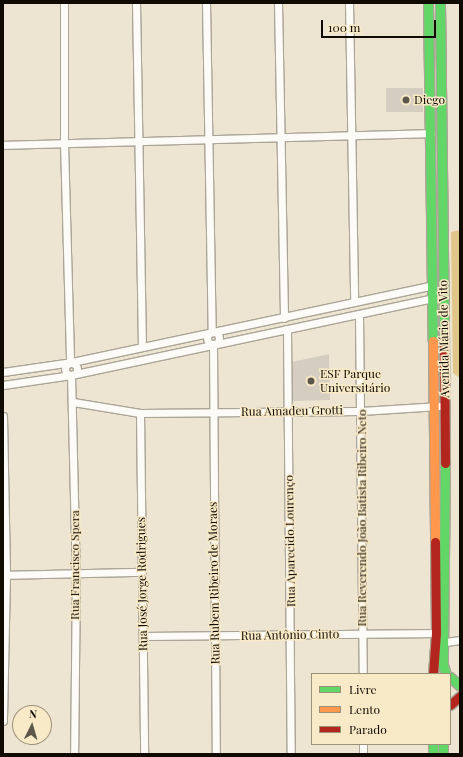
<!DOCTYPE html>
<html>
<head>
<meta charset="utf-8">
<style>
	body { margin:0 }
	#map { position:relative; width:463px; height:757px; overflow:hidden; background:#ede5d2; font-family:"Playfair Display",serif }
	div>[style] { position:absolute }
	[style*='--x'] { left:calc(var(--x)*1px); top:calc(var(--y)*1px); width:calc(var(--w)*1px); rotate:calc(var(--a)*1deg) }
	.forest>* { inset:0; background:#e0c689 }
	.building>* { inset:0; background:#d5cec0; transform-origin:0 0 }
	.roads { filter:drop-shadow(1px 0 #aba597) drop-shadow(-1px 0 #aba597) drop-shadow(0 1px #aba597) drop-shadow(0 -1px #aba597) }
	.street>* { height:7px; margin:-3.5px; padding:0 3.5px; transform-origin:3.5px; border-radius:3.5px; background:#fcfbf8 }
	.street>.ring { margin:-3.5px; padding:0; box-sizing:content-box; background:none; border:7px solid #fcfbf8; border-radius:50% }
	.fast>* { height:9px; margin:-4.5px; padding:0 4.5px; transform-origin:4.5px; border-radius:4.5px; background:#63d668 }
	.slow>* { height:9px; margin:-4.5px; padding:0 4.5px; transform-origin:4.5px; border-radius:4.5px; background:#ff974d }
	.jam>* { height:9px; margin:-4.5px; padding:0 4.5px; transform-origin:4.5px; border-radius:4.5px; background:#b3261e }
	.dots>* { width:11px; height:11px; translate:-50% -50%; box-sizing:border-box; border:2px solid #f8e9c7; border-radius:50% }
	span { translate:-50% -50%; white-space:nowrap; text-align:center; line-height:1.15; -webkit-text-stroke:3px #f8e9c7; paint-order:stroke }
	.poi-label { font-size:12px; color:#100b02 }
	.left { translate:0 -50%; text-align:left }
	.street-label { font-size:12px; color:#100b02 }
	.frame { position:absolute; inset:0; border:4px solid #100b02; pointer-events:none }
	.legend { position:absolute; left:311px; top:673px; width:140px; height:72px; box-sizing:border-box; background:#f8e9c7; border:1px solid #9b9078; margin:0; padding:5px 7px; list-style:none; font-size:12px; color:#100b02 }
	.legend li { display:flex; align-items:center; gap:8px; height:20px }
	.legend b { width:20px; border:1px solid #9b9078 }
	.north { position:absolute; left:12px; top:705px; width:40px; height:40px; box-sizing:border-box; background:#f8e9c7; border:1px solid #9b9078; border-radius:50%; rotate:5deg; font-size:11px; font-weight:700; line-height:16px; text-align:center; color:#100b02 }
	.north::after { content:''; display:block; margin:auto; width:14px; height:18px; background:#5d574b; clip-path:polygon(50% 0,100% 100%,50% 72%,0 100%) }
	.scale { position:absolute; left:321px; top:20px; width:115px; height:18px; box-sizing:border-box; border:2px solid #100b02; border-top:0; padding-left:5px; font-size:12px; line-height:14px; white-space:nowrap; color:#100b02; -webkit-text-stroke:3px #f8e9c7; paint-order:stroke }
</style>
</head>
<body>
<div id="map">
	<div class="forest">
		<div style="clip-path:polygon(460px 230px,460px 378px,453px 373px,451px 232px)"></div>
	</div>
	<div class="building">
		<div style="left:423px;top:88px;width:24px;height:37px;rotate:90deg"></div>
		<div style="clip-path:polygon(329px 354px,330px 400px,293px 401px,292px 362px)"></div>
	</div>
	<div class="roads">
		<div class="street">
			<div style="--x:64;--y:3;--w:140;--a:90"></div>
			<div style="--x:64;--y:143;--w:220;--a:88.4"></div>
			<div style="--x:136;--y:3;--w:343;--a:89"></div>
			<div style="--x:206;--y:3;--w:329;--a:89"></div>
			<div style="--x:278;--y:3;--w:315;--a:88.9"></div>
			<div style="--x:349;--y:3;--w:299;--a:89"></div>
			<div style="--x:3;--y:145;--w:428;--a:-1.6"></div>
			<div style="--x:359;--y:314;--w:360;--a:89.4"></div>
			<div style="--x:287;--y:329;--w:425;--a:89.5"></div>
			<div class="ring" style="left:207px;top:332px;width:5px;height:5px"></div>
			<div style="--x:213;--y:345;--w:409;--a:89.6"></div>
			<div class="ring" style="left:65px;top:363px;width:5px;height:5px"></div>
			<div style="--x:3;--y:372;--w:70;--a:-8.2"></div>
			<div style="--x:72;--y:362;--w:369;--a:-12"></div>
			<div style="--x:71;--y:375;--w:198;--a:88.6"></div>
			<div style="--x:76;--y:573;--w:181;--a:90.6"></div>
			<div style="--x:3;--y:385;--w:69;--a:-8.4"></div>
			<div style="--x:71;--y:375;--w:370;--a:-12"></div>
			<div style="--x:73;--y:402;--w:68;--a:9.3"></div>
			<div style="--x:140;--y:413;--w:221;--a:-0.5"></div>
			<div style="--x:361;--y:411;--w:78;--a:-3.7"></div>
			<div style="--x:140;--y:413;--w:341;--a:89.3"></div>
			<div style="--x:3;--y:416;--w:159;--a:88.9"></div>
			<div style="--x:6;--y:575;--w:146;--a:91.2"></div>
			<div style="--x:3;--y:575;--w:137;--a:-1.3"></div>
			<div style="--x:143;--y:636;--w:296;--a:-0.6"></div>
			<div style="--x:439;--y:643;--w:21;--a:-8"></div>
			<div style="--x:363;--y:744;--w:10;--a:90"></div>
		</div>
		<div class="fast">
			<div style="--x:428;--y:3;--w:338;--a:89.2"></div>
			<div style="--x:440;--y:3;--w:338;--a:89.3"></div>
			<div style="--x:445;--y:463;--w:202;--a:90.6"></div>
			<div style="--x:443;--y:665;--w:9;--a:72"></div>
			<div style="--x:450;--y:677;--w:13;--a:42"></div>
			<div style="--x:433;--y:744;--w:10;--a:90"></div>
			<div style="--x:443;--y:744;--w:10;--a:90"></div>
		</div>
		<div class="slow">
			<div style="--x:433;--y:341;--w:201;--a:89.4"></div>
		</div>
		<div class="jam">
			<div style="--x:444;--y:341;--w:122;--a:89.5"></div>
			<div style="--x:433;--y:674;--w:41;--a:-85.8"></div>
			<div style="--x:436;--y:633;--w:91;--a:-90.6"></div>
			<div style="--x:450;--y:705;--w:13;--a:-42"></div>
		</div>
	</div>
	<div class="dots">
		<div style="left:406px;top:100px;background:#5d574b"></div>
		<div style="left:311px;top:381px;background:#5d574b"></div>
	</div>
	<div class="poi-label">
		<span class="left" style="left:414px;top:100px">Diego</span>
		<span class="left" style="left:320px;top:381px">ESF Parque<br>Universitário</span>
	</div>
	<div class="street-label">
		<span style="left:444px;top:339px;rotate:-91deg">Avenida Mário de Vito</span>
		<span style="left:292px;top:411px;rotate:-1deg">Rua Amadeu Grotti</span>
		<span style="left:362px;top:518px;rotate:-90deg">Rua Reverendo João Batista Ribeiro Neto</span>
		<span style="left:290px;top:541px;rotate:-91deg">Rua Aparecido Lourenço</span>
		<span style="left:75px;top:565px;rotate:-90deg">Rua Francisco Spera</span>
		<span style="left:214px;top:583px;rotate:-91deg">Rua Rubem Ribeiro de Moraes</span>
		<span style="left:142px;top:584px;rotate:-91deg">Rua José Jorge Rodrigues</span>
		<span style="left:290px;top:635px;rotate:-1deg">Rua Antônio Cinto</span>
	</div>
	<div class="frame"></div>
	<ul class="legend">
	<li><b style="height:5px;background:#63d668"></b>Livre</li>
	<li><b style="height:5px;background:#ff974d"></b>Lento</li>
	<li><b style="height:5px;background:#b3261e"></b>Parado</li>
	</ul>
	<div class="north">N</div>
	<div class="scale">100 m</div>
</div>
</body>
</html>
